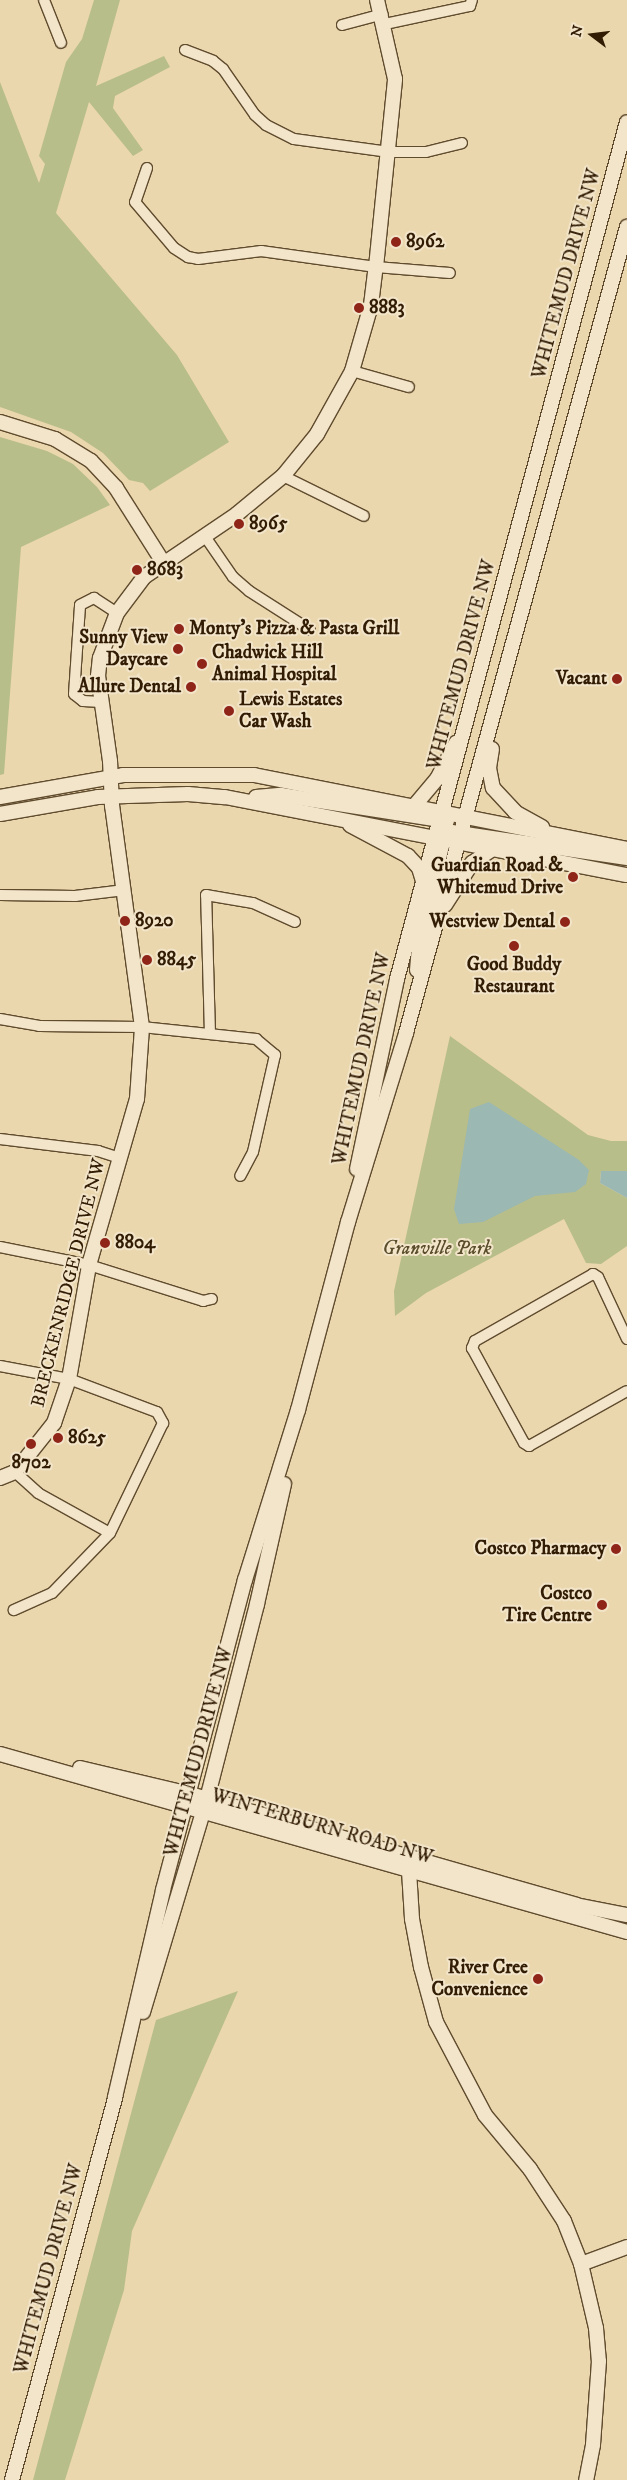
<!DOCTYPE html>
<html>
<head>
<meta charset="utf-8">
<style>
	body { margin:0 }
	#map { position:relative; width:627px; height:2480px; overflow:hidden; background:#ebd7ad; font-family:"IM FELL DW Pica",serif }
	div>[style] { position:absolute }
	[style*='--x'] { left:calc(var(--x)*1px); top:calc(var(--y)*1px); width:calc(var(--w)*1px); rotate:calc(var(--a)*1deg) }
	.green>* { inset:0; background:#b8be89 }
	.water>* { inset:0; background:#9bb8b3 }
	.roads { filter:drop-shadow(1px 0 #604b2e) drop-shadow(-1px 0 #604b2e) drop-shadow(0 1px #604b2e) drop-shadow(0 -1px #604b2e) }
	.street>* { height:10px; margin:-5px; padding:0 5px; transform-origin:5px; border-radius:5px; background:#f2e5ca }
	.secondary>* { height:14px; margin:-7px; padding:0 7px; transform-origin:7px; border-radius:7px; background:#f2e5ca }
	.dots>* { width:14px; height:14px; translate:-50% -50%; box-sizing:border-box; border:2px solid #f2e5ca; border-radius:50% }
	span { translate:-50% -50%; white-space:nowrap; text-align:center; line-height:1.15; -webkit-text-stroke:4px #f2e5ca; paint-order:stroke }
	.poi-label { font-size:19px; color:#321c03; font-weight:700 }
	.left { translate:0 -50%; text-align:left }
	.right { translate:-100% -50%; text-align:right }
	.street-label { font-size:19px; color:#321c03 }
	.park-label { font-size:19px; color:#5a4d2b; font-style:italic }
	.north { position:absolute; left:567px; top:10px; width:50px; height:50px; -webkit-text-stroke:4px #f2e5ca; paint-order:stroke; rotate:285deg; font-size:14px; font-weight:700; line-height:20px; text-align:center; color:#321c03 }
	.north::after { content:''; display:block; margin:auto; width:18px; height:22px; background:#321c03; clip-path:polygon(50% 0,100% 100%,50% 72%,0 100%) }
</style>
</head>
<body>
<div id="map">
	<div class="green">
		<div style="clip-path:polygon(94px 0,120px 0,96px 86px,164px 56px,170px 67px,115px 96px,113px 108px,143px 150px,133px 156px,89px 102px,56px 213px,177px 355px,229px 442px,150px 491px,143px 483px,129px 480px,103px 453px,71px 432px,0 407px,0 82px,39px 183px,45px 164px,39px 156px,66px 62px,82px 39px)"></div>
		<div style="clip-path:polygon(0 437px,47px 451px,73px 464px,97px 487px,110px 505px,21px 547px,4px 774px,0 775px)"></div>
		<div style="clip-path:polygon(450px 1036px,588px 1135px,611px 1141px,627px 1141px,627px 1171px,601px 1171px,600px 1183px,627px 1198px,627px 1246px,601px 1264px,586px 1263px,564px 1219px,426px 1293px,395px 1316px,394px 1291px)"></div>
		<div style="clip-path:polygon(238px 1991px,132px 2231px,124px 2290px,65px 2480px,33px 2480px,156px 2020px)"></div>
	</div>
	<div class="water">
		<div style="clip-path:polygon(489px 1102px,579px 1160px,589px 1170px,586px 1184px,575px 1192px,535px 1196px,483px 1222px,459px 1224px,454px 1209px,470px 1109px)"></div>
		<div style="clip-path:polygon(601px 1171px,627px 1171px,627px 1198px,600px 1183px)"></div>
	</div>
	<div class="roads">
		<div class="street">
			<div style="--x:44;--y:0;--w:46;--a:68.4"></div>
			<div style="--x:385;--y:24;--w:87;--a:-12"></div>
			<div style="--x:470;--y:6;--w:6;--a:-72"></div>
			<div style="--x:342;--y:25;--w:42;--a:-15"></div>
			<div style="--x:185;--y:50;--w:30;--a:21"></div>
			<div style="--x:213;--y:61;--w:13;--a:39"></div>
			<div style="--x:223;--y:69;--w:56;--a:55.2"></div>
			<div style="--x:255;--y:115;--w:15;--a:42"></div>
			<div style="--x:266;--y:125;--w:31;--a:27"></div>
			<div style="--x:294;--y:139;--w:96;--a:7.8"></div>
			<div style="--x:389;--y:152;--w:37;--a:0"></div>
			<div style="--x:426;--y:152;--w:37;--a:-14"></div>
			<div style="--x:147;--y:168;--w:36;--a:109"></div>
			<div style="--x:135;--y:202;--w:60;--a:49.7"></div>
			<div style="--x:174;--y:248;--w:17;--a:33"></div>
			<div style="--x:188;--y:257;--w:10;--a:11"></div>
			<div style="--x:198;--y:259;--w:64;--a:-7.2"></div>
			<div style="--x:261;--y:251;--w:116;--a:7.9"></div>
			<div style="--x:376;--y:267;--w:74;--a:4.6"></div>
			<div style="--x:352;--y:371;--w:59;--a:15.7"></div>
			<div style="--x:283;--y:476;--w:90;--a:26.3"></div>
			<div style="--x:204;--y:535;--w:51;--a:55.4"></div>
			<div style="--x:233;--y:577;--w:21;--a:41"></div>
			<div style="--x:249;--y:591;--w:72;--a:32.6"></div>
			<div style="--x:101;--y:702;--w:18;--a:-177"></div>
			<div style="--x:83;--y:701;--w:11;--a:-142"></div>
			<div style="--x:74;--y:694;--w:89;--a:-86.1"></div>
			<div style="--x:80;--y:605;--w:16;--a:-27"></div>
			<div style="--x:94;--y:598;--w:27;--a:33"></div>
			<div style="--x:0;--y:895;--w:75;--a:0.8"></div>
			<div style="--x:75;--y:896;--w:50;--a:-6.8"></div>
			<div style="--x:0;--y:1019;--w:40;--a:10"></div>
			<div style="--x:39;--y:1026;--w:103;--a:0.6"></div>
			<div style="--x:142;--y:1027;--w:115;--a:6"></div>
			<div style="--x:256;--y:1039;--w:25;--a:40"></div>
			<div style="--x:275;--y:1055;--w:99;--a:102.8"></div>
			<div style="--x:253;--y:1152;--w:27;--a:118"></div>
			<div style="--x:210;--y:1034;--w:139;--a:-91.6"></div>
			<div style="--x:206;--y:895;--w:48;--a:9.7"></div>
			<div style="--x:253;--y:903;--w:46;--a:24.3"></div>
			<div style="--x:0;--y:1139;--w:99;--a:7"></div>
			<div style="--x:98;--y:1151;--w:22;--a:18"></div>
			<div style="--x:0;--y:1247;--w:91;--a:11.4"></div>
			<div style="--x:89;--y:1265;--w:120;--a:17.5"></div>
			<div style="--x:203;--y:1301;--w:9;--a:-13"></div>
			<div style="--x:627;--y:1339;--w:68;--a:-115.1"></div>
			<div style="--x:598;--y:1277;--w:6;--a:-149"></div>
			<div style="--x:593;--y:1274;--w:136;--a:150.4"></div>
			<div style="--x:475;--y:1341;--w:8;--a:113"></div>
			<div style="--x:472;--y:1348;--w:108;--a:61.3"></div>
			<div style="--x:524;--y:1443;--w:6;--a:31"></div>
			<div style="--x:529;--y:1446;--w:112;--a:-29.3"></div>
			<div style="--x:0;--y:1366;--w:70;--a:10.7"></div>
			<div style="--x:69;--y:1379;--w:94;--a:20.6"></div>
			<div style="--x:157;--y:1412;--w:13;--a:61"></div>
			<div style="--x:163;--y:1423;--w:122;--a:115.7"></div>
			<div style="--x:110;--y:1533;--w:83;--a:134"></div>
			<div style="--x:52;--y:1593;--w:42;--a:155.9"></div>
			<div style="--x:15;--y:1472;--w:31;--a:42"></div>
			<div style="--x:38;--y:1493;--w:82;--a:29.1"></div>
		</div>
		<div class="secondary">
			<div style="--x:0;--y:422;--w:58;--a:17.2"></div>
			<div style="--x:55;--y:439;--w:42;--a:31.4"></div>
			<div style="--x:91;--y:461;--w:37;--a:47"></div>
			<div style="--x:116;--y:488;--w:88;--a:57.6"></div>
			<div style="--x:492;--y:749;--w:19;--a:99"></div>
			<div style="--x:489;--y:768;--w:20;--a:79"></div>
			<div style="--x:493;--y:788;--w:33;--a:47"></div>
			<div style="--x:515;--y:812;--w:31;--a:29"></div>
			<div style="--x:0;--y:797;--w:125;--a:-10.1"></div>
			<div style="--x:123;--y:775;--w:131;--a:0"></div>
			<div style="--x:254;--y:775;--w:380;--a:11.2"></div>
			<div style="--x:256;--y:797;--w:25;--a:-5"></div>
			<div style="--x:281;--y:795;--w:168;--a:8.9"></div>
			<div style="--x:415;--y:805;--w:34;--a:-50"></div>
			<div style="--x:437;--y:779;--w:41;--a:-62.2"></div>
			<div style="--x:0;--y:814;--w:99;--a:-9.8"></div>
			<div style="--x:98;--y:797;--w:90;--a:-1.9"></div>
			<div style="--x:188;--y:794;--w:37;--a:5"></div>
			<div style="--x:225;--y:797;--w:409;--a:11"></div>
			<div style="--x:350;--y:825;--w:66;--a:28.1"></div>
			<div style="--x:408;--y:856;--w:16;--a:47"></div>
			<div style="--x:419;--y:868;--w:14;--a:73"></div>
			<div style="--x:452;--y:832;--w:177;--a:8.5"></div>
			<div style="--x:445;--y:905;--w:50;--a:-57.3"></div>
			<div style="--x:472;--y:863;--w:25;--a:-34"></div>
			<div style="--x:417;--y:970;--w:22;--a:-85"></div>
			<div style="--x:419;--y:948;--w:119;--a:-77.4"></div>
			<div style="--x:357;--y:1169;--w:194;--a:-78.1"></div>
			<div style="--x:397;--y:979;--w:887;--a:-74.98"></div>
			<div style="--x:0;--y:1478;--w:16;--a:-22"></div>
			<div style="--x:15;--y:1472;--w:63;--a:-51.5"></div>
			<div style="--x:54;--y:1423;--w:46;--a:-71.2"></div>
			<div style="--x:69;--y:1379;--w:116;--a:-80"></div>
			<div style="--x:89;--y:1265;--w:173;--a:-73.9"></div>
			<div style="--x:137;--y:1099;--w:72;--a:-86"></div>
			<div style="--x:142;--y:1027;--w:223;--a:-97.7"></div>
			<div style="--x:112;--y:806;--w:45;--a:-92.5"></div>
			<div style="--x:110;--y:761;--w:86;--a:-98"></div>
			<div style="--x:98;--y:676;--w:18;--a:-84"></div>
			<div style="--x:100;--y:658;--w:48;--a:-69.3"></div>
			<div style="--x:117;--y:613;--w:45;--a:-53.1"></div>
			<div style="--x:144;--y:577;--w:112;--a:-34.1"></div>
			<div style="--x:237;--y:514;--w:60;--a:-39.6"></div>
			<div style="--x:283;--y:476;--w:54;--a:-51"></div>
			<div style="--x:317;--y:434;--w:72;--a:-60.9"></div>
			<div style="--x:352;--y:371;--w:69;--a:-73.9"></div>
			<div style="--x:371;--y:305;--w:38;--a:-83"></div>
			<div style="--x:376;--y:267;--w:189;--a:-84.2"></div>
			<div style="--x:395;--y:79;--w:81;--a:-102.8"></div>
			<div style="--x:0;--y:1754;--w:652;--a:15.85"></div>
			<div style="--x:80;--y:1768;--w:113;--a:13.3"></div>
			<div style="--x:190;--y:1794;--w:402;--a:16"></div>
			<div style="--x:576;--y:1905;--w:52;--a:11.1"></div>
			<div style="--x:412;--y:1858;--w:13;--a:103"></div>
			<div style="--x:409;--y:1871;--w:48;--a:86.4"></div>
			<div style="--x:412;--y:1919;--w:49;--a:79.4"></div>
			<div style="--x:421;--y:1967;--w:57;--a:74.7"></div>
			<div style="--x:436;--y:2022;--w:105;--a:62.2"></div>
			<div style="--x:485;--y:2115;--w:70;--a:50.2"></div>
			<div style="--x:530;--y:2169;--w:62;--a:56.8"></div>
			<div style="--x:564;--y:2221;--w:46;--a:68.4"></div>
			<div style="--x:581;--y:2264;--w:66;--a:76.8"></div>
			<div style="--x:596;--y:2328;--w:33;--a:85"></div>
			<div style="--x:599;--y:2361;--w:84;--a:94.1"></div>
			<div style="--x:593;--y:2445;--w:36;--a:101"></div>
			<div style="--x:143;--y:2012;--w:222;--a:-73.3"></div>
			<div style="--x:207;--y:1799;--w:201;--a:-75.6"></div>
			<div style="--x:257;--y:1604;--w:123;--a:-77.3"></div>
			<div style="--x:581;--y:2264;--w:49;--a:-20.3"></div>
			<div style="--x:12;--y:2480;--w:397;--a:-74.9"></div>
			<div style="--x:115;--y:2097;--w:212;--a:-76.9"></div>
			<div style="--x:163;--y:1890;--w:321;--a:-75.2"></div>
			<div style="--x:245;--y:1580;--w:178;--a:-72.7"></div>
			<div style="--x:298;--y:1410;--w:195;--a:-75.1"></div>
			<div style="--x:348;--y:1222;--w:198;--a:-72.9"></div>
			<div style="--x:406;--y:1033;--w:836;--a:-74.67"></div>
		</div>
	</div>
	<div class="dots">
		<div style="left:396px;top:242px;background:#8f2418"></div>
		<div style="left:359px;top:308px;background:#8f2418"></div>
		<div style="left:239px;top:524px;background:#8f2418"></div>
		<div style="left:137px;top:570px;background:#8f2418"></div>
		<div style="left:179px;top:629px;background:#8f2418"></div>
		<div style="left:178px;top:649px;background:#8f2418"></div>
		<div style="left:202px;top:664px;background:#8f2418"></div>
		<div style="left:617px;top:679px;background:#8f2418"></div>
		<div style="left:191px;top:687px;background:#8f2418"></div>
		<div style="left:229px;top:711px;background:#8f2418"></div>
		<div style="left:573px;top:877px;background:#8f2418"></div>
		<div style="left:125px;top:921px;background:#8f2418"></div>
		<div style="left:565px;top:922px;background:#8f2418"></div>
		<div style="left:514px;top:946px;background:#8f2418"></div>
		<div style="left:147px;top:960px;background:#8f2418"></div>
		<div style="left:105px;top:1243px;background:#8f2418"></div>
		<div style="left:58px;top:1438px;background:#8f2418"></div>
		<div style="left:31px;top:1444px;background:#8f2418"></div>
		<div style="left:616px;top:1549px;background:#8f2418"></div>
		<div style="left:602px;top:1605px;background:#8f2418"></div>
		<div style="left:538px;top:1979px;background:#8f2418"></div>
	</div>
	<div class="poi-label">
		<span class="left" style="left:406px;top:242px">8962</span>
		<span class="left" style="left:369px;top:308px">8883</span>
		<span class="left" style="left:249px;top:524px">8965</span>
		<span class="left" style="left:147px;top:570px">8683</span>
		<span class="left" style="left:189px;top:629px">Monty's Pizza &amp; Pasta Grill</span>
		<span class="right" style="left:168px;top:649px">Sunny View<br>Daycare</span>
		<span class="left" style="left:212px;top:664px">Chadwick Hill<br>Animal Hospital</span>
		<span class="right" style="left:607px;top:679px">Vacant</span>
		<span class="right" style="left:181px;top:687px">Allure Dental</span>
		<span class="left" style="left:239px;top:711px">Lewis Estates<br>Car Wash</span>
		<span class="right" style="left:563px;top:877px">Guardian Road &amp;<br>Whitemud Drive</span>
		<span class="left" style="left:135px;top:921px">8920</span>
		<span class="right" style="left:555px;top:922px">Westview Dental</span>
		<span class="left" style="left:157px;top:960px">8845</span>
		<span style="left:514px;top:976px">Good Buddy<br>Restaurant</span>
		<span class="left" style="left:115px;top:1243px">8804</span>
		<span class="left" style="left:68px;top:1438px">8625</span>
		<span style="left:31px;top:1463px">8702</span>
		<span class="right" style="left:606px;top:1549px">Costco Pharmacy</span>
		<span class="right" style="left:592px;top:1605px">Costco<br>Tire Centre</span>
		<span class="right" style="left:528px;top:1979px">River Cree<br>Convenience</span>
	</div>
	<div class="street-label">
		<span style="left:567px;top:274px;rotate:-75deg">WHITEMUD DRIVE NW</span>
		<span style="left:462px;top:665px;rotate:-75deg">WHITEMUD DRIVE NW</span>
		<span style="left:362px;top:1059px;rotate:-78deg">WHITEMUD DRIVE NW</span>
		<span style="left:69px;top:1283px;rotate:-76deg">BRECKENRIDGE DRIVE NW</span>
		<span style="left:199px;top:1752px;rotate:-75deg">WHITEMUD DRIVE NW</span>
		<span style="left:322px;top:1827px;rotate:16deg">WINTERBURN ROAD NW</span>
		<span style="left:49px;top:2269px;rotate:-75deg">WHITEMUD DRIVE NW</span>
	</div>
	<div class="park-label">
		<span style="left:437px;top:1249px">Granville Park</span>
	</div>
	<div class="north">N</div>
</div>
</body>
</html>
